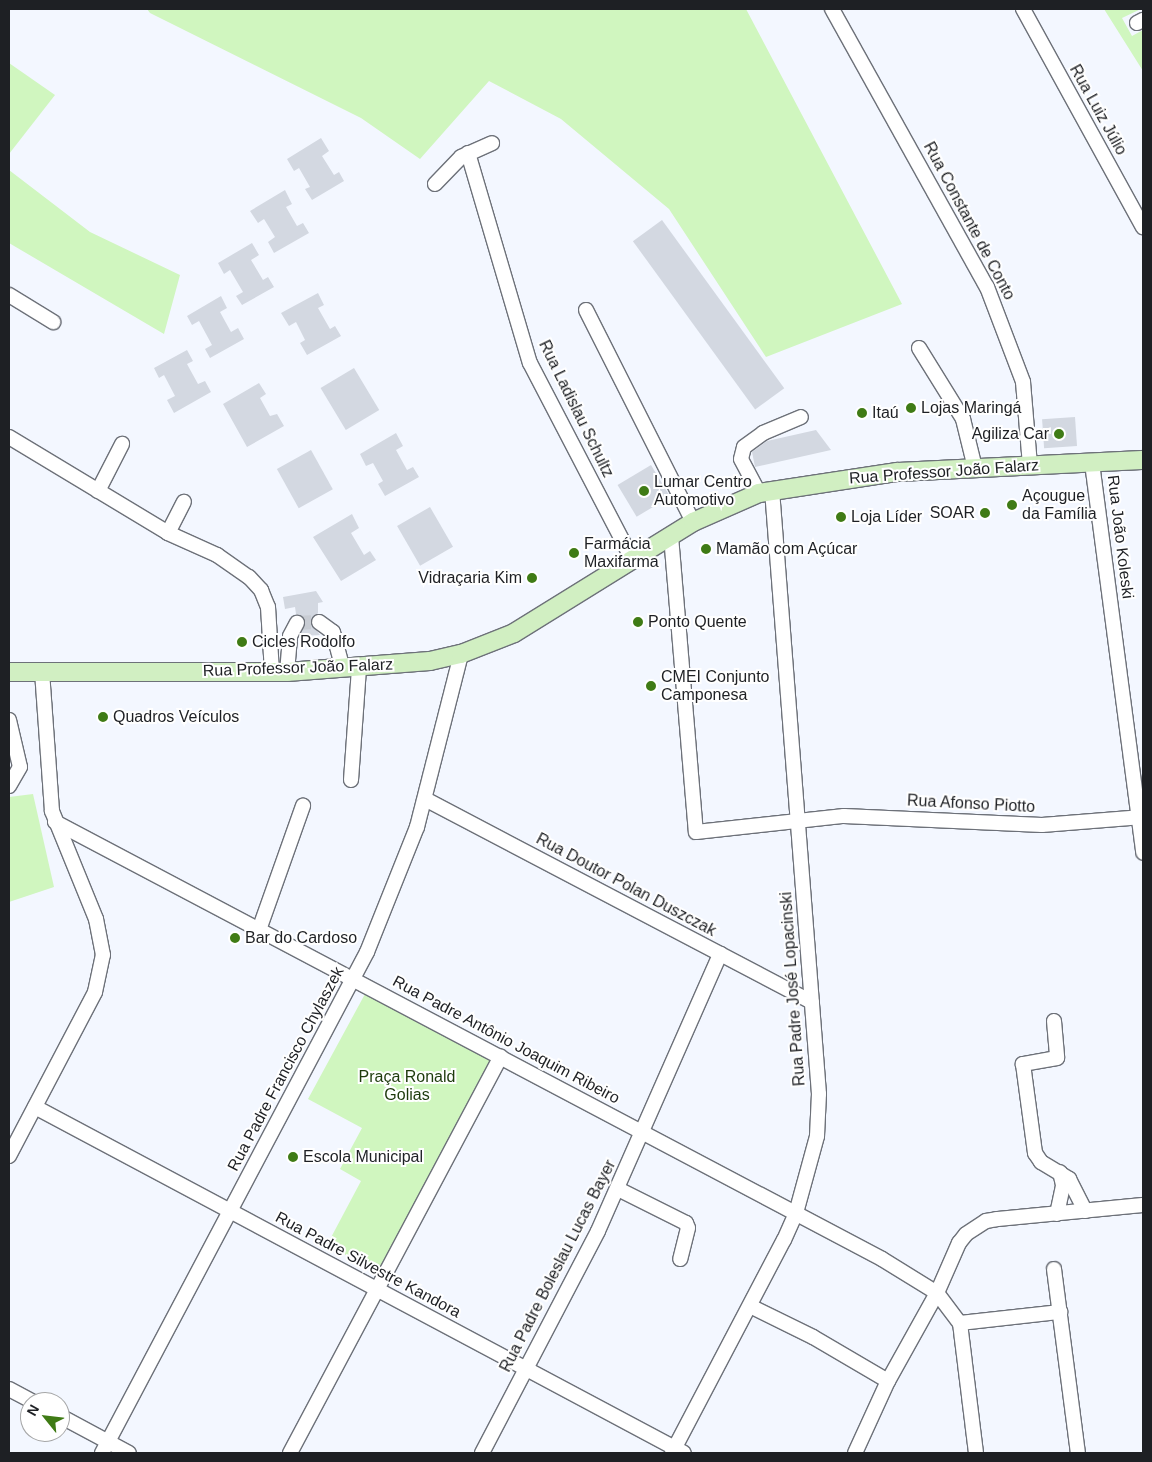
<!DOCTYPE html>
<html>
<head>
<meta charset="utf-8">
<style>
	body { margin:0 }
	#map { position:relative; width:1152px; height:1462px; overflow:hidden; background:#f3f7ff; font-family:Helvetica,sans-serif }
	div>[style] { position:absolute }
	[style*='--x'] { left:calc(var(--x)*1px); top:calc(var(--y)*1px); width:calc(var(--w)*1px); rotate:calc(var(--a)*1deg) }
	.green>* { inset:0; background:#d0f6bf }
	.building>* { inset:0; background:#d3d8e1; transform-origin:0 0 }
	.minor-tunnel>* { height:14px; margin-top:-7px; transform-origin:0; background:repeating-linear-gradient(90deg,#c8ccd3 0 14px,transparent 0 21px) }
	.roads { filter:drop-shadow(1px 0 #6d7179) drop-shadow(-1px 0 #6d7179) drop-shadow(0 1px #6d7179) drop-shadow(0 -1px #6d7179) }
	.minor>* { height:14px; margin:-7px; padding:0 7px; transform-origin:7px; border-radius:7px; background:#fff }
	.major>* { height:18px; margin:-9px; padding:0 9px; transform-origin:9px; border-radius:9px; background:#d1efc2 }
	.dots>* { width:14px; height:14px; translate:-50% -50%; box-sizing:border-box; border:2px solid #fff; border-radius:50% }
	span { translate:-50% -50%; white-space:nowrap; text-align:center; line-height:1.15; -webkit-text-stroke:4px #fff; paint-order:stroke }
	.street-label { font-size:16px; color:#1e2024 }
	.poi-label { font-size:16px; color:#1e2024 }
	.left { translate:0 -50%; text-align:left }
	.right { translate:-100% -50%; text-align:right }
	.park-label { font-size:16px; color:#1d3a0b }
	.frame { position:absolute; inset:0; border:10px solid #1e2024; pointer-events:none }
	.north { position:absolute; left:20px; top:1392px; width:50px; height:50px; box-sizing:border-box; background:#fff; border:1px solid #a5a6a7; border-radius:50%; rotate:299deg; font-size:14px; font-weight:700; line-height:20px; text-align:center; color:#1e2024 }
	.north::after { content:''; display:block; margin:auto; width:18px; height:22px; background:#3f7b15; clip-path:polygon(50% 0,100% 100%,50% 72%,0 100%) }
</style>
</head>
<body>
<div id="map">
	<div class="green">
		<div style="clip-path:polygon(147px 9px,746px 9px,902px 304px,766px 357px,669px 209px,561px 119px,489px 81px,420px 159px,361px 118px,150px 13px)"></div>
		<div style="clip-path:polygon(1104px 9px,1141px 9px,1122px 18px,1132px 36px,1143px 30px,1143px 71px)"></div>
		<div style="clip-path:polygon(9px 63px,55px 95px,9px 154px)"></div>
		<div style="clip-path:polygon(9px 170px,90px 232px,180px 275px,164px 334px,9px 243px)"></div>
		<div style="clip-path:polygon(33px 794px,54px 887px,9px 902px,9px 797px)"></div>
		<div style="clip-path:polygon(365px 994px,490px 1060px,378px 1272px,327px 1245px,361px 1181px,340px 1169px,362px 1128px,308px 1099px)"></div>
	</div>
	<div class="building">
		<div style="clip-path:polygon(321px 138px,329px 151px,322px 156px,334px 175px,339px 172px,344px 181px,312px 200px,305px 189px,310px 187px,299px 168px,294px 171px,287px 159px)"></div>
		<div style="clip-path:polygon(285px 190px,292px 204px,286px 207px,297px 226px,303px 223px,309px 233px,274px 253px,268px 242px,275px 237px,264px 219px,258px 223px,250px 211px)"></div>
		<div style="left:662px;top:220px;width:208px;height:36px;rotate:54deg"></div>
		<div style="clip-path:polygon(252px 243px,259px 255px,251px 260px,263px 280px,268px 277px,274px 287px,242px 305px,236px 296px,243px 292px,230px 270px,224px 274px,218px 263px)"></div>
		<div style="clip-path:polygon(318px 293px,324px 305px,318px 308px,330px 329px,335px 326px,341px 336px,307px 355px,300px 343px,305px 340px,296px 322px,289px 326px,281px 313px)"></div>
		<div style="clip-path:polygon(221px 296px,227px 308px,220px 312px,231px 332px,238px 328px,244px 339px,210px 358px,205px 349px,212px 345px,199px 321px,192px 325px,187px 316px)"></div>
		<div style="clip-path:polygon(187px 350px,193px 361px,187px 364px,198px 384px,205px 381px,211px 392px,174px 413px,167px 400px,175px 396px,164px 375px,159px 378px,154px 368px)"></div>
		<div style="left:354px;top:368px;width:49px;height:39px;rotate:59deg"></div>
		<div style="clip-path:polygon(259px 383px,266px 394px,260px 398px,270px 416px,277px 414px,284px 426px,247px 447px,223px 404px)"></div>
		<div style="left:1075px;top:417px;width:29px;height:33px;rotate:86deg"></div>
		<div style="clip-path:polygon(816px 430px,831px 450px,755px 467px,752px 452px,767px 441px)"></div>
		<div style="clip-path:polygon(396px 433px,403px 446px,396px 450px,407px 470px,413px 467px,419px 477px,385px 496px,378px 484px,383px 481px,373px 463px,366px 466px,360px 454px)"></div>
		<div style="left:311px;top:450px;width:45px;height:39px;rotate:61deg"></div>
		<div style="left:651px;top:465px;width:37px;height:39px;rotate:59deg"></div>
		<div style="left:430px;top:507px;width:46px;height:38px;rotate:60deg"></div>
		<div style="clip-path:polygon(352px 514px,359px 528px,351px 533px,364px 555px,370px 551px,376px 560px,341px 581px,313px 537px)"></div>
		<div style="clip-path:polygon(316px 591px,323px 602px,318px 603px,318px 613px,310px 622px,320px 635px,300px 636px,305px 619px,296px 614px,295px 607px,285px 609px,283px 597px)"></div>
	</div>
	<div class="minor-tunnel">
		<div style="--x:297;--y:623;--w:22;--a:-3"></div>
	</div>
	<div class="roads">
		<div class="minor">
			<div style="--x:832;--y:9;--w:318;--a:60.9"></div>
			<div style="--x:987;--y:287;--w:102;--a:69.2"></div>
			<div style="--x:1023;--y:382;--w:84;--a:85.2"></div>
			<div style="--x:1023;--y:9;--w:249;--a:61.2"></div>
			<div style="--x:1137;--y:23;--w:7;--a:-27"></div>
			<div style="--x:468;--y:153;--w:219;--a:73.6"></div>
			<div style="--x:530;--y:363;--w:221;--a:62.5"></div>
			<div style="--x:435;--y:184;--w:37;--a:-46"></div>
			<div style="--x:461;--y:157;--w:34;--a:-24"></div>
			<div style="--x:9;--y:295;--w:52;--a:31.5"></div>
			<div style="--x:586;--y:310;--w:237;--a:63.2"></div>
			<div style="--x:919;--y:348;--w:84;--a:58.2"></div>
			<div style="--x:963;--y:419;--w:50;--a:76.2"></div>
			<div style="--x:9;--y:437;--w:186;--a:31.1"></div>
			<div style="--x:168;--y:533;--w:54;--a:24.2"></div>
			<div style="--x:217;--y:555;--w:39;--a:35"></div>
			<div style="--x:249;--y:577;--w:18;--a:47"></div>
			<div style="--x:261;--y:590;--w:18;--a:68"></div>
			<div style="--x:268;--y:607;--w:65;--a:86.5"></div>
			<div style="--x:1092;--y:463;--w:393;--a:82.5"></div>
			<div style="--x:98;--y:491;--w:53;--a:-62.9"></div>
			<div style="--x:759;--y:493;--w:38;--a:-118"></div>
			<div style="--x:741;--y:459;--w:12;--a:-76"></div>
			<div style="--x:744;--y:447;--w:24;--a:-36"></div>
			<div style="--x:763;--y:433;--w:41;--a:-22.8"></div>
			<div style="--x:168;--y:533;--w:35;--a:-63"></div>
			<div style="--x:671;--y:536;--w:297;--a:85.2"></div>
			<div style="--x:696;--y:832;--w:149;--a:-6.2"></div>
			<div style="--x:844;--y:816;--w:198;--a:2.6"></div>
			<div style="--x:1042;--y:825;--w:101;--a:-4.5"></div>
			<div style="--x:319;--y:622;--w:17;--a:36"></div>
			<div style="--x:333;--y:632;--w:38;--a:75"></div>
			<div style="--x:287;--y:672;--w:36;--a:-85"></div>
			<div style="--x:290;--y:636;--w:15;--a:-62"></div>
			<div style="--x:9;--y:720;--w:48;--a:76.8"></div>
			<div style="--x:20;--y:767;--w:22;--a:120"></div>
			<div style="--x:351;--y:780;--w:112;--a:-85.9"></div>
			<div style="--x:425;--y:799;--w:437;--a:27.7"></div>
			<div style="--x:55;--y:822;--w:935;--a:27.85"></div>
			<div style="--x:882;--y:1259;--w:65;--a:31.7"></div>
			<div style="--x:937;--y:1293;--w:38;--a:53"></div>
			<div style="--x:960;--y:1323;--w:131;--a:83"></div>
			<div style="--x:259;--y:930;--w:132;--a:-70.5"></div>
			<div style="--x:1054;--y:1021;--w:37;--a:85"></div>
			<div style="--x:1057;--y:1058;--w:35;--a:170"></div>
			<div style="--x:1023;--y:1064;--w:90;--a:82.3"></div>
			<div style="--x:1035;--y:1153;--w:11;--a:56"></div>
			<div style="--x:1041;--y:1162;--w:33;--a:31"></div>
			<div style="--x:1069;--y:1179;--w:36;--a:63"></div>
			<div style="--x:35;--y:1107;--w:735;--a:28.06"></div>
			<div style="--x:9;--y:1156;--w:185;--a:-62.3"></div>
			<div style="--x:95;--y:992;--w:38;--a:-78"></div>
			<div style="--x:103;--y:955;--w:37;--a:-101"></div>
			<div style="--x:96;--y:919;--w:117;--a:-112.2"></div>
			<div style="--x:52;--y:811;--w:139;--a:-94.1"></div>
			<div style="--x:618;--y:1189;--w:76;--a:26.6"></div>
			<div style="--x:686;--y:1223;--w:5;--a:68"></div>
			<div style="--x:688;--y:1228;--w:32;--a:104"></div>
			<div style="--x:1057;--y:1214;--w:30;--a:-78"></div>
			<div style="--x:1063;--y:1185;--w:13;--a:-103"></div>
			<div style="--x:1054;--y:1269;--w:186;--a:82.6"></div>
			<div style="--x:750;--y:1306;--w:70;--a:26.2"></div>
			<div style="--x:813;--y:1337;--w:87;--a:30.4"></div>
			<div style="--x:960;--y:1323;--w:101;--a:-6.3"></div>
			<div style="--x:9;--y:1389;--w:27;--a:28"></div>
			<div style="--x:60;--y:1416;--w:78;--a:28.2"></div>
			<div style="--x:102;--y:1453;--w:567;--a:-62.12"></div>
			<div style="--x:367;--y:952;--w:135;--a:-68.2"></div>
			<div style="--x:417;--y:827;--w:179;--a:-75.7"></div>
			<div style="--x:290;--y:1453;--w:449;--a:-62"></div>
			<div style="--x:482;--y:1453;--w:250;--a:-62.4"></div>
			<div style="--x:598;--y:1231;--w:303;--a:-66.2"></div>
			<div style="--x:672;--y:1453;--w:241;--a:-62.3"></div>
			<div style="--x:784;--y:1240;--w:30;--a:-66"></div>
			<div style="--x:796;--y:1213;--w:80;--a:-74.7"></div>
			<div style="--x:817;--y:1136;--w:42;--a:-87.3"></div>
			<div style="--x:819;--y:1094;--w:606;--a:-94.45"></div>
			<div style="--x:855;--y:1453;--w:79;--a:-65.4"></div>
			<div style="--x:888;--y:1381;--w:101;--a:-60.9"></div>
			<div style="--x:937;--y:1293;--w:55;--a:-66.3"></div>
			<div style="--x:959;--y:1243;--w:11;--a:-52"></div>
			<div style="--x:966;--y:1234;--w:24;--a:-33"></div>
			<div style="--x:986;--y:1221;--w:11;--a:-10"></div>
			<div style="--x:997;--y:1219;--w:147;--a:-5.5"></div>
		</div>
		<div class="major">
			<div style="--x:9;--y:672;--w:278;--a:0"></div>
			<div style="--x:287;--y:672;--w:143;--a:-4.4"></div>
			<div style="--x:430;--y:661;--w:32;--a:-13"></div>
			<div style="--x:461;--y:654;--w:57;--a:-21.6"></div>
			<div style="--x:514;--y:633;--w:211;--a:-31.8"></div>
			<div style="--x:693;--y:522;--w:72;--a:-23.7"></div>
			<div style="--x:759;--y:493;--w:140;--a:-8.7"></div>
			<div style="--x:897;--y:472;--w:246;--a:-2.8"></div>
		</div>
	</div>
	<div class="dots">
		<div style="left:911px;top:408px;background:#3f7b15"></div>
		<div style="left:862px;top:413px;background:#3f7b15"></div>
		<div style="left:1059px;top:434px;background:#3f7b15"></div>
		<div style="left:644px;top:491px;background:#3f7b15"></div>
		<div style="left:1012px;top:505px;background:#3f7b15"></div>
		<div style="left:985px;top:513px;background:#3f7b15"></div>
		<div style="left:841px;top:517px;background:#3f7b15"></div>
		<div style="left:706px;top:549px;background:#3f7b15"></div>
		<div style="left:574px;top:553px;background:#3f7b15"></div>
		<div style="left:532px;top:578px;background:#3f7b15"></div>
		<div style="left:638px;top:622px;background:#3f7b15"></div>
		<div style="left:242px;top:642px;background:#3f7b15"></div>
		<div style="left:651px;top:686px;background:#3f7b15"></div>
		<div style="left:103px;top:717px;background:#3f7b15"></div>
		<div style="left:235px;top:938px;background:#3f7b15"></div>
		<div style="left:293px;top:1157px;background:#3f7b15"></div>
	</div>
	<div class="street-label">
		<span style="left:1098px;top:110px;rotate:61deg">Rua Luiz Júlio</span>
		<span style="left:969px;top:221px;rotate:62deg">Rua Constante de Conto</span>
		<span style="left:576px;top:409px;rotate:64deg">Rua Ladislau Schultz</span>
		<span style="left:944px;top:472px;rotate:-4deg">Rua Professor João Falarz</span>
		<span style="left:1120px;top:537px;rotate:83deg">Rua João Koleski</span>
		<span style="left:298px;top:668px;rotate:-2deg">Rua Professor João Falarz</span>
		<span style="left:971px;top:804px;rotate:3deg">Rua Afonso Piotto</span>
		<span style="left:626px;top:885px;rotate:28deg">Rua Doutor Polan Duszczak</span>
		<span style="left:793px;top:989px;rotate:-94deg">Rua Padre José Lopacinski</span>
		<span style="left:506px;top:1040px;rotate:28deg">Rua Padre Antônio Joaquim Ribeiro</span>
		<span style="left:286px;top:1069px;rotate:-62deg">Rua Padre Francisco Chylaszek</span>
		<span style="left:368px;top:1265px;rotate:28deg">Rua Padre Silvestre Kandora</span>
		<span style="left:558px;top:1266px;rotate:-63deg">Rua Padre Boleslau Lucas Bayer</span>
	</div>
	<div class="poi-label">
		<span class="left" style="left:921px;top:408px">Lojas Maringá</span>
		<span class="left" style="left:872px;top:413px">Itaú</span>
		<span class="right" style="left:1049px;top:434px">Agiliza Car</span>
		<span class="left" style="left:654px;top:491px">Lumar Centro<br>Automotivo</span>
		<span class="left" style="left:1022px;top:505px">Açougue<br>da Família</span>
		<span class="right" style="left:975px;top:513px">SOAR</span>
		<span class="left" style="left:851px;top:517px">Loja Líder</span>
		<span class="left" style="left:584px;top:553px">Farmácia<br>Maxifarma</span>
		<span class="left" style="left:716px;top:549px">Mamão com Açúcar</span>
		<span class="right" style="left:522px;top:578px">Vidraçaria Kim</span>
		<span class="left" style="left:648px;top:622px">Ponto Quente</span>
		<span class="left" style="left:252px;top:642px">Cicles Rodolfo</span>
		<span class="left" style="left:661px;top:686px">CMEI Conjunto<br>Camponesa</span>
		<span class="left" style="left:113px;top:717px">Quadros Veículos</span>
		<span class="left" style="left:245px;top:938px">Bar do Cardoso</span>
		<span class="left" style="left:303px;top:1157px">Escola Municipal</span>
	</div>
	<div class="park-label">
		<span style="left:407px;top:1086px">Praça Ronald<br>Golias</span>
	</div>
	<div class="frame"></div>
	<div class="north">N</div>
</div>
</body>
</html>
